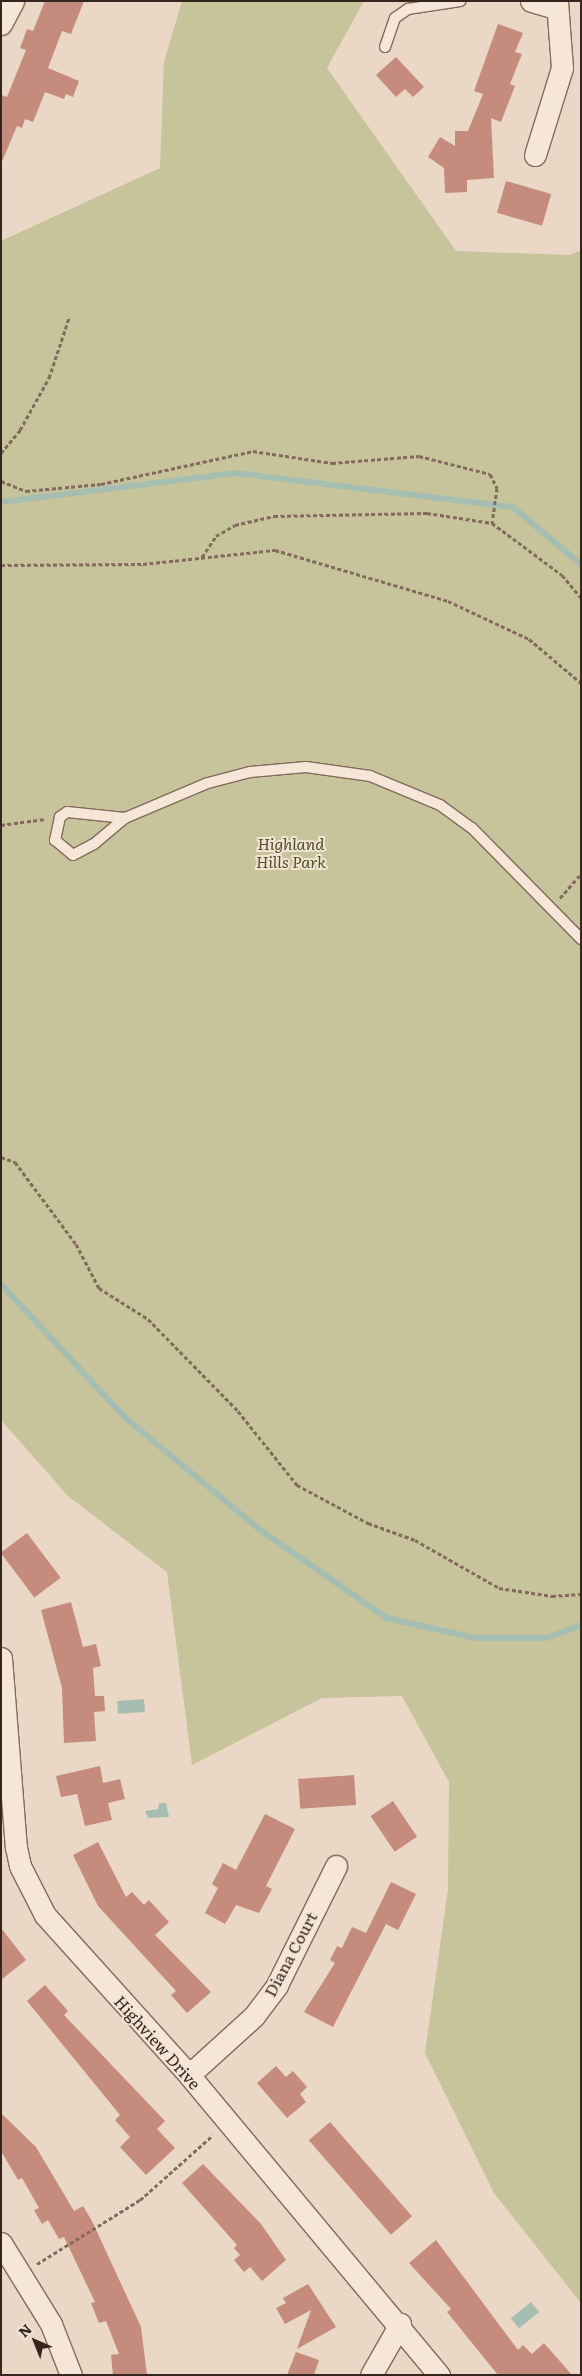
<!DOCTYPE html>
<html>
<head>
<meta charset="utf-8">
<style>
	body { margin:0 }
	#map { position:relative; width:582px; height:2376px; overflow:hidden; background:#ead7c5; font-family:Literata,serif }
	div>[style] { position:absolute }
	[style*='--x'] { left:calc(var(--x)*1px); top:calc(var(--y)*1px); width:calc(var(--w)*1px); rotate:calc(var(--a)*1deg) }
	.green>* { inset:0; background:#c7c39a }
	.water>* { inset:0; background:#a6beb2; transform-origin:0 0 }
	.stream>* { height:5.5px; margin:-2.75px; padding:0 2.75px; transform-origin:2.75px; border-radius:2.75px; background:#a6beb2 }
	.building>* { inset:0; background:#c58c7e; transform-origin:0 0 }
	.path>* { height:3px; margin-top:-1.5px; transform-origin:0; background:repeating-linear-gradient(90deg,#84695d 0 4px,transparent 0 6.5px) }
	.roads { filter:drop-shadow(1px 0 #84695d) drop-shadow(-1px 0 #84695d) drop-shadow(0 1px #84695d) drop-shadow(0 -1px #84695d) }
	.service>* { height:10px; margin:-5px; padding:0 5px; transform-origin:5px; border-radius:5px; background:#f6e6d8 }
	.minor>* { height:21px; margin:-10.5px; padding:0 10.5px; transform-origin:10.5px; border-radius:10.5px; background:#f6e6d8 }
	span { translate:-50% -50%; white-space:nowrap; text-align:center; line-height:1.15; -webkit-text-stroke:4px #f2e3d4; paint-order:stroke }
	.park-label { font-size:16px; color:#4e5028; font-style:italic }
	.street-label { font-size:16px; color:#35251f }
	.frame { position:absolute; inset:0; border:2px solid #35251f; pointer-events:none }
	.north { position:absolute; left:10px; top:2316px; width:50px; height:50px; -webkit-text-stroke:4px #f2e3d4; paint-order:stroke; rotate:316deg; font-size:14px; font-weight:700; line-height:20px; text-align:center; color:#35251f }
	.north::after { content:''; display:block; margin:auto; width:18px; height:22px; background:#35251f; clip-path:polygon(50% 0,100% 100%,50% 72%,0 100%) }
</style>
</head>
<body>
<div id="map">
	<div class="green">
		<div style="clip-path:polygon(182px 1px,364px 1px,327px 68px,456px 251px,570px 255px,581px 250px,581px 2303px,494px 2193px,425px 2053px,448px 1889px,449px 1782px,402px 1696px,322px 1698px,192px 1765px,167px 1572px,68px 1496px,1px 1420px,1px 241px,160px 168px,164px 62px)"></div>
	</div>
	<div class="water">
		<div style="left:144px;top:1699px;width:13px;height:27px;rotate:86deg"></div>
		<div style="clip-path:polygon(159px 1803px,166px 1803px,169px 1817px,148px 1818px,145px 1811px,158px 1809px)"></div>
		<div style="left:531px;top:2302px;width:13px;height:26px;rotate:51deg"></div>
	</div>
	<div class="stream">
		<div style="--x:1;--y:502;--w:237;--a:-7"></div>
		<div style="--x:236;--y:473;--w:279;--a:7"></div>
		<div style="--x:513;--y:507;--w:89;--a:40"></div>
		<div style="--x:1;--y:1284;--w:183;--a:47"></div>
		<div style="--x:126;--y:1418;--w:172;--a:39.8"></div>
		<div style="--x:258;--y:1528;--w:157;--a:34.9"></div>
		<div style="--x:387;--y:1618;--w:90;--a:12.8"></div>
		<div style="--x:475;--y:1638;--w:71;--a:0"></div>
		<div style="--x:546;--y:1638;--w:37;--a:-20"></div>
	</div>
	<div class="building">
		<div style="clip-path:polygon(45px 1px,84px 1px,71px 34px,62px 31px,48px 68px,79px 81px,73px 97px,66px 94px,64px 99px,45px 92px,33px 122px,25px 119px,22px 128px,17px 126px,1px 164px,1px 95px,7px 97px,26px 50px,20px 48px,27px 29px,33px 31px)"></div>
		<div style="clip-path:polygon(498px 24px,523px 33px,515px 52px,522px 54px,510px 84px,515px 86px,501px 122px,491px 118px,494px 178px,467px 180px,467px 192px,445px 193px,444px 168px,428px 157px,440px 137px,455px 146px,455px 131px,468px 131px,483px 94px,474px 91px)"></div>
		<div style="clip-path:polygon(396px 57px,424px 87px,413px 97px,405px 89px,396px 97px,376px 75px)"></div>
		<div style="left:506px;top:181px;width:47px;height:33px;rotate:16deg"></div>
		<div style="left:27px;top:1533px;width:56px;height:33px;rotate:53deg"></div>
		<div style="clip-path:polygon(71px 1602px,83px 1647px,96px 1644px,101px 1666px,93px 1668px,95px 1696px,104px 1696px,105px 1711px,94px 1712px,96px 1741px,64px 1743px,62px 1688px,41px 1610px)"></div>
		<div style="clip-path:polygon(100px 1766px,103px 1783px,120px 1779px,125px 1799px,108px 1803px,112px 1820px,85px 1826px,77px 1794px,61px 1797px,56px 1776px)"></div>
		<div style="left:354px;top:1775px;width:30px;height:56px;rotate:86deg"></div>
		<div style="left:393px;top:1801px;width:43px;height:27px;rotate:56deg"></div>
		<div style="clip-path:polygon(265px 1814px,295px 1829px,266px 1886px,272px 1889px,259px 1913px,236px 1905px,225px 1924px,205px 1913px,218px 1888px,212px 1884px,223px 1863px,236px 1870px)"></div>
		<div style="clip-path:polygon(98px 1842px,126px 1897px,132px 1892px,144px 1905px,149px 1900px,169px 1922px,155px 1935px,211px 1992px,187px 2013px,171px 1995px,176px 1991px,98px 1906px,73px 1855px)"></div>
		<div style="clip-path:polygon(391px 1882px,416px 1894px,398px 1930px,386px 1924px,333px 2027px,304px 2012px,335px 1963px,330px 1960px,337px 1946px,342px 1948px,352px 1927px,366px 1933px)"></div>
		<div style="clip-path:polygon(1px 1928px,26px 1960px,1px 1980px)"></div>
		<div style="clip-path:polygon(45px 1985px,68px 2011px,64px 2015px,165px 2121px,157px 2129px,175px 2148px,146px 2175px,120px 2147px,130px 2137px,115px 2120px,120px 2115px,27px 2001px)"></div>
		<div style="clip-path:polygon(276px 2066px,286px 2077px,293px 2071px,307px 2087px,300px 2094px,306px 2102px,287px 2118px,257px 2083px)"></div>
		<div style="clip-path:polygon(1px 2113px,36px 2147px,74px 2211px,83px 2206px,92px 2221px,141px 2327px,147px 2375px,113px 2375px,111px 2355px,119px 2354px,106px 2321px,99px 2323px,91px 2303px,95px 2302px,64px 2237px,59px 2239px,48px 2220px,42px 2224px,34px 2210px,39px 2208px,22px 2178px,18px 2180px,1px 2151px)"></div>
		<div style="left:330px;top:2122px;width:125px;height:28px;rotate:49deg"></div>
		<div style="clip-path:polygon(203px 2164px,261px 2224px,286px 2260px,262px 2281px,250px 2267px,244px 2272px,234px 2260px,240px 2255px,234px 2248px,237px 2245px,182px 2183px)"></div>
		<div style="clip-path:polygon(436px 2240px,518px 2350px,523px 2345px,532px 2354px,544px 2343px,572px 2375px,498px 2375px,447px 2312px,451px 2309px,409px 2263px)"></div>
		<div style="clip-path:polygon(308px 2284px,336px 2327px,297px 2349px,311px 2310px,285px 2324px,276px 2308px,286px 2303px,283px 2298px)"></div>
		<div style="clip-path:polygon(296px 2352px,319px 2360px,314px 2375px,287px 2375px)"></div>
	</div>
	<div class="path">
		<div style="--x:1;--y:453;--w:30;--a:-50"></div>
		<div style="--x:20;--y:430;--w:60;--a:-60.9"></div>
		<div style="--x:49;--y:378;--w:63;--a:-71.6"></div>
		<div style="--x:1;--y:481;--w:27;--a:22"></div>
		<div style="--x:26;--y:491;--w:75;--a:-5.3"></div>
		<div style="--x:101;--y:484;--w:156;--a:-12.2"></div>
		<div style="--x:253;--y:451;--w:80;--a:8.6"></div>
		<div style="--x:332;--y:463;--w:87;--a:-4.6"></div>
		<div style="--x:419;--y:456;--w:73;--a:14.2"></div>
		<div style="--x:490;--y:474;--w:16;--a:63"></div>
		<div style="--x:497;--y:488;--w:35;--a:98"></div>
		<div style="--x:202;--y:557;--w:25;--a:-56"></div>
		<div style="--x:216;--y:536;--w:22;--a:-30"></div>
		<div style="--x:235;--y:525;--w:40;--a:-13"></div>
		<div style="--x:274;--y:516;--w:153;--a:-1.1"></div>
		<div style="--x:427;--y:513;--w:66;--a:8.7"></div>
		<div style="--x:492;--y:523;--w:87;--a:36.6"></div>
		<div style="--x:562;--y:575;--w:30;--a:50"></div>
		<div style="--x:1;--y:565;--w:142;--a:-0.4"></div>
		<div style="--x:143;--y:564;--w:133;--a:-6.1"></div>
		<div style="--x:275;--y:550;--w:180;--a:16.4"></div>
		<div style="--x:448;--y:601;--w:89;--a:25.1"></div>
		<div style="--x:529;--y:639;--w:68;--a:40.2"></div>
		<div style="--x:1;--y:825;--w:44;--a:-7.8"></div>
		<div style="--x:560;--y:898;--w:32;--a:-49"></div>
		<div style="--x:1;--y:1157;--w:15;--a:20"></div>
		<div style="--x:15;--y:1162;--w:102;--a:53.4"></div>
		<div style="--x:76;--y:1244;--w:50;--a:62.4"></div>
		<div style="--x:99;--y:1288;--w:58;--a:32.3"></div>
		<div style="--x:148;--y:1319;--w:129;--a:45.6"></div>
		<div style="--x:238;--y:1411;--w:95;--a:51.4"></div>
		<div style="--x:297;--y:1485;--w:81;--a:28.2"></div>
		<div style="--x:368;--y:1523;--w:50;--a:19.9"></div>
		<div style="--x:415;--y:1540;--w:97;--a:29.7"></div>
		<div style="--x:499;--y:1588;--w:54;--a:8.6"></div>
		<div style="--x:552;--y:1596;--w:29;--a:-4"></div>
		<div style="--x:37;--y:2264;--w:121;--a:-31.9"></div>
		<div style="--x:140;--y:2200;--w:98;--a:-41.7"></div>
	</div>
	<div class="roads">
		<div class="service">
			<div style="--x:385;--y:47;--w:31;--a:-71"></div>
			<div style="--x:395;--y:18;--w:16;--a:-35"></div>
			<div style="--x:408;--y:9;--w:53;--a:-8.7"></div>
			<div style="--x:125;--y:818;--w:58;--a:-174.1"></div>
			<div style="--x:67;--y:812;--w:9;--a:144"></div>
			<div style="--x:60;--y:817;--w:24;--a:102"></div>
			<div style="--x:55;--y:840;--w:23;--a:40"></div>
			<div style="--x:73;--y:855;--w:24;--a:-28"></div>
			<div style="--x:94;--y:844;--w:40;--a:-40"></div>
			<div style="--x:125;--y:818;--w:90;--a:-22.9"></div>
			<div style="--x:208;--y:783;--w:43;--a:-14.7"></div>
			<div style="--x:250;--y:772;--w:56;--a:-5.1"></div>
			<div style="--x:306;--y:767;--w:65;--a:8"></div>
			<div style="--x:370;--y:776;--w:76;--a:22.5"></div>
			<div style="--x:440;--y:805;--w:39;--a:36"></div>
			<div style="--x:472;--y:828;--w:156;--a:45.5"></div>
		</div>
		<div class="minor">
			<div style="--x:531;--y:1;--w:25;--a:16"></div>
			<div style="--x:1;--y:24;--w:26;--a:-62"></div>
			<div style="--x:535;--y:155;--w:91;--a:-72.8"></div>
			<div style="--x:562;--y:68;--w:67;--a:-94.3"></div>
			<div style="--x:1;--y:1658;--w:190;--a:85.5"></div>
			<div style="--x:16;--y:1847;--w:19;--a:78"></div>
			<div style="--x:20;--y:1866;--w:55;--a:63"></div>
			<div style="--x:45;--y:1915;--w:215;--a:48"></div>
			<div style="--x:189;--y:2075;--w:391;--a:50.2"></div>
			<div style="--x:189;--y:2075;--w:88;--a:-42.2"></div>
			<div style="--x:254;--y:2016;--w:39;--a:-53"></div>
			<div style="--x:277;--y:1985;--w:133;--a:-63.6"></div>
			<div style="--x:1;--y:2243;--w:95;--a:58.3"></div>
			<div style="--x:51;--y:2324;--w:55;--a:68.6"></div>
			<div style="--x:371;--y:2375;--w:59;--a:-60.4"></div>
		</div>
	</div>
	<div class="park-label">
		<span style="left:291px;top:852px">Highland<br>Hills Park</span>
	</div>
	<div class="street-label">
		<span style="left:290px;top:1954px;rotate:-62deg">Diana Court</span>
		<span style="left:158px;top:2042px;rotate:48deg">Highview Drive</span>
	</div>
	<div class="frame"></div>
	<div class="north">N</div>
</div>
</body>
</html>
